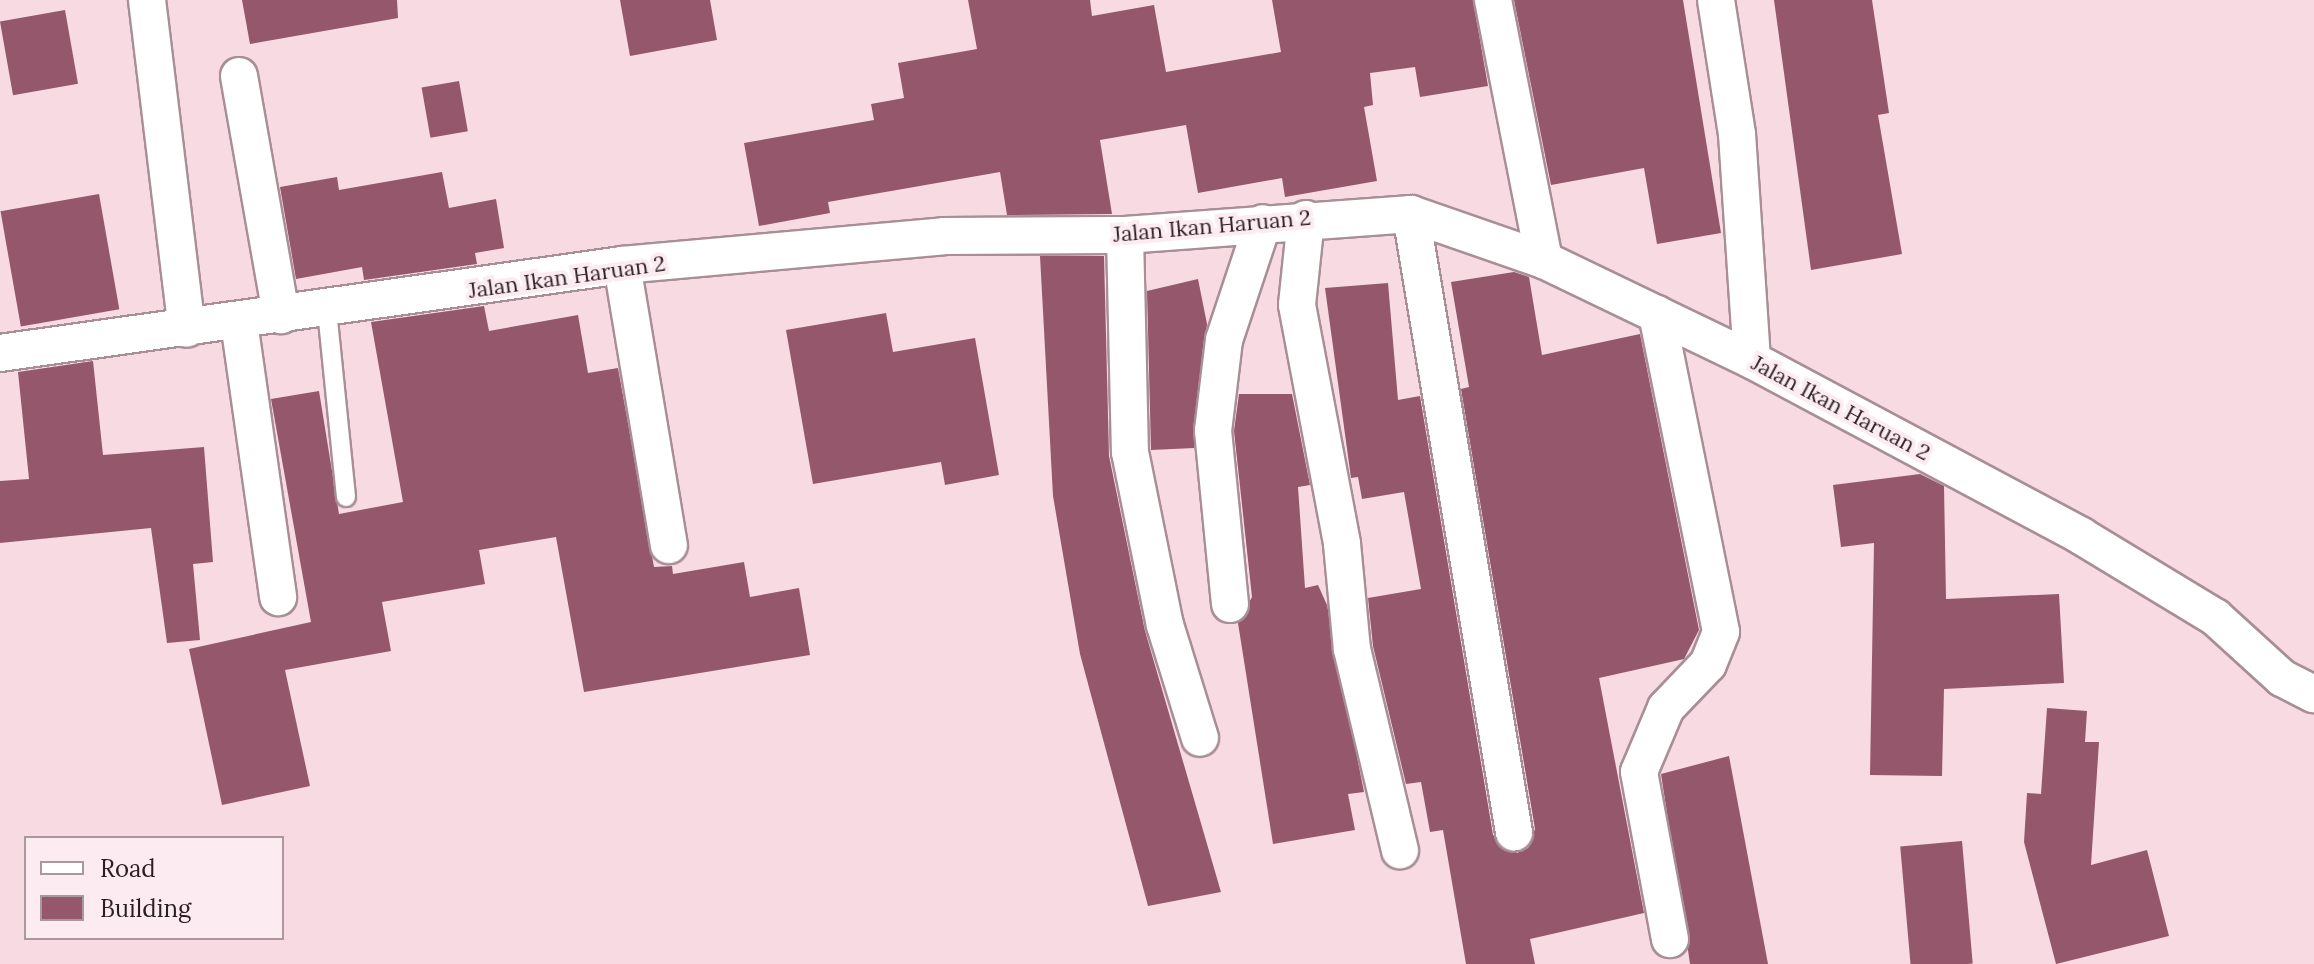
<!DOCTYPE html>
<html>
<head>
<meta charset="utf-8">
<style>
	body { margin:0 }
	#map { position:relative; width:2314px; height:964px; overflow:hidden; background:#f7dae2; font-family:Lora,serif }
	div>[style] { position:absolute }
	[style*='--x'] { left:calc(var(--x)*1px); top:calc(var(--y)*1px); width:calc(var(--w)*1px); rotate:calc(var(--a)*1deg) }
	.building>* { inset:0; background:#95576c; transform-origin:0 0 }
	.roads { filter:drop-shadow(2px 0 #a88e96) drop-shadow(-2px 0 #a88e96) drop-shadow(0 2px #a88e96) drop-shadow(0 -2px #a88e96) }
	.service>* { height:18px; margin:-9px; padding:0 9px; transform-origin:9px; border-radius:9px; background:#fff }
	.minor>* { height:36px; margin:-18px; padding:0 18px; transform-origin:18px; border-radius:18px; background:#fff }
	span { translate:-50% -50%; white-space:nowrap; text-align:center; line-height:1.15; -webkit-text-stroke:8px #fcebf0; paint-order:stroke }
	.street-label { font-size:22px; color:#291f22 }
	.legend { position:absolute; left:24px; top:836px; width:260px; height:104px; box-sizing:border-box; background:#fcebf0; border:2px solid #a8999e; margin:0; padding:10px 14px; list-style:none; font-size:24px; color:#291f22 }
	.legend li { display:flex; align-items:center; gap:16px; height:40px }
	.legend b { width:40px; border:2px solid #a8999e }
</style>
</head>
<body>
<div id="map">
	<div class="building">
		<div style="clip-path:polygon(242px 0,397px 0,398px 18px,250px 44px)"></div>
		<div style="clip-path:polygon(620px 0,710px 0,717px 40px,630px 56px)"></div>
		<div style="clip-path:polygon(968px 0,1090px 0,1092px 16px,1154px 5px,1166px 72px,1281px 52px,1272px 0,1473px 0,1488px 86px,1420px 97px,1415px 67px,1370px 73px,1373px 105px,1364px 107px,1377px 181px,1285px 197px,1282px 178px,1198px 193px,1186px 125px,1100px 140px,1112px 214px,1007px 215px,1000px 172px,828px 202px,830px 213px,759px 226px,744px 143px,874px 120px,871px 104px,904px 98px,898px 63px,977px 49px)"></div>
		<div style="clip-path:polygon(1514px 0,1683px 0,1721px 233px,1657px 244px,1644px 168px,1551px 185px)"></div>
		<div style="clip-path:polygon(1774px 0,1872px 0,1889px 113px,1878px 115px,1902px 254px,1811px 270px)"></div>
		<div style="left:65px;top:10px;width:75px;height:66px;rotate:80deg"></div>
		<div style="left:459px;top:81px;width:51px;height:38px;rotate:80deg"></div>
		<div style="clip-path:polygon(442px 172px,449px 208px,496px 199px,504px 248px,475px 253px,477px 264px,364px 280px,362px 267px,296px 279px,280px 187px,337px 177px,339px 190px)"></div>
		<div style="left:99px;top:194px;width:117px;height:100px;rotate:80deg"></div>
		<div style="clip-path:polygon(1040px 256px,1104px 256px,1109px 456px,1145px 631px,1221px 892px,1148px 906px,1080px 654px,1053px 496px)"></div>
		<div style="clip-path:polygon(1514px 272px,1529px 277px,1542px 355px,1640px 334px,1699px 630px,1684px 659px,1599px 678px,1644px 913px,1530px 939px,1535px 964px,1466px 964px,1443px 830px,1430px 832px,1421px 782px,1406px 784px,1373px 646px,1368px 598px,1421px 589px,1404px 492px,1362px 499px,1358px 477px,1351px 478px,1325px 288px,1388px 283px,1398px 400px,1420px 396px,1493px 835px,1517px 853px,1528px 848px,1535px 829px,1461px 389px,1469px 387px,1451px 282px)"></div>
		<div style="clip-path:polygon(1198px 279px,1207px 324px,1194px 448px,1151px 450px,1147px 291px)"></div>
		<div style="clip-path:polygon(484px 306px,489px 331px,578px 315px,588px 373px,618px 368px,654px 567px,672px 566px,673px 574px,744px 562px,750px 597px,799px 588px,810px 655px,584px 692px,556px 537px,479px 550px,485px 584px,382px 602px,391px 651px,285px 670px,310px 786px,222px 805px,189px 649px,311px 622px,271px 399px,319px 391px,339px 514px,403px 502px,371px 322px)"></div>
		<div style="clip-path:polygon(886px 313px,893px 352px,975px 338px,999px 475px,945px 485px,941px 462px,813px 484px,786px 330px)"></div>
		<div style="clip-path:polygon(93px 361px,103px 455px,204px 447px,213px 562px,193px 564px,200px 640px,167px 643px,151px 528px,0 543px,0 481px,29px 479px,18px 372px)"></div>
		<div style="clip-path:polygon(1239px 394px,1292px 394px,1310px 485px,1298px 487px,1305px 588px,1318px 585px,1327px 605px,1364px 792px,1348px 794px,1355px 830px,1273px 844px,1238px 623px,1252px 597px,1234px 431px)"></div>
		<div style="clip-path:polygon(1920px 474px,1944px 486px,1946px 599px,2059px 594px,2064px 683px,1944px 689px,1942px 776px,1870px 775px,1874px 543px,1841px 547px,1833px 485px)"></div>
		<div style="clip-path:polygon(2047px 708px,2087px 711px,2085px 742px,2099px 742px,2091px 865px,2147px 850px,2169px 936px,2056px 964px,2024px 842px,2027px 793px,2041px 794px)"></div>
		<div style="clip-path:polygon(1729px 756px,1768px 964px,1690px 964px,1688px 950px,1661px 774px)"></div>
		<div style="left:1962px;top:841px;width:123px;height:62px;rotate:85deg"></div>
	</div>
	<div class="roads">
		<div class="service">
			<div style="--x:327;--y:310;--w:188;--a:84.2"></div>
		</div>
		<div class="minor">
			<div style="--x:147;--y:0;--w:331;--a:83.1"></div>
			<div style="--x:1493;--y:0;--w:265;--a:78.9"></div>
			<div style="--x:1716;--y:0;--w:136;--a:81.1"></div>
			<div style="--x:1737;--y:134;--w:226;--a:86.2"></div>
			<div style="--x:239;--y:76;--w:243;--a:80"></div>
			<div style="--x:1411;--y:214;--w:627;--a:80.54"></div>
			<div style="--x:1306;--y:219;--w:86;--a:96"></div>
			<div style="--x:1297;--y:305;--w:243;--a:79.3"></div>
			<div style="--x:1342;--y:544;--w:105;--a:84.6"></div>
			<div style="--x:1352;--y:649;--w:207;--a:76.6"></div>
			<div style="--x:1125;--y:235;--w:217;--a:88.7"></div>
			<div style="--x:1130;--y:452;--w:177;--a:78.6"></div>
			<div style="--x:1165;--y:625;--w:118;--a:72.8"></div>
			<div style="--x:622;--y:265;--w:284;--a:80.5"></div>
			<div style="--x:1657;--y:314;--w:324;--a:78.6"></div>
			<div style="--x:1721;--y:632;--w:35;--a:112"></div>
			<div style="--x:1708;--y:664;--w:61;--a:133.7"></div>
			<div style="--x:1666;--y:708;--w:69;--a:112.9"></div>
			<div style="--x:1639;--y:772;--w:170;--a:79.5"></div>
			<div style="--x:239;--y:322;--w:278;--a:81.9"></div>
			<div style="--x:0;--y:353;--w:628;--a:-8.05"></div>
			<div style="--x:622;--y:265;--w:323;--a:-5.1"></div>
			<div style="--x:944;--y:236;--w:181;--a:-0.3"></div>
			<div style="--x:1125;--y:235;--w:287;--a:-4.2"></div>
			<div style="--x:1411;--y:214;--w:141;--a:19.1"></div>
			<div style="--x:1544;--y:260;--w:231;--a:25.7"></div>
			<div style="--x:1752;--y:360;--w:373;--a:28.1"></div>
			<div style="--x:2081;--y:536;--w:157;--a:31.2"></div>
			<div style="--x:2215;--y:617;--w:91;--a:42.3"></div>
			<div style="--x:2282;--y:678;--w:36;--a:27"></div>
			<div style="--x:1230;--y:604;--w:174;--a:-95.6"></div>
			<div style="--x:1213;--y:431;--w:92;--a:-83.1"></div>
			<div style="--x:1224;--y:340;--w:123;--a:-71.6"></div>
		</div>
	</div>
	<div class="street-label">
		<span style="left:1212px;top:226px;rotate:-5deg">Jalan Ikan Haruan 2</span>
		<span style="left:567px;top:277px;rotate:-8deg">Jalan Ikan Haruan 2</span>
		<span style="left:1841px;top:408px;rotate:28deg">Jalan Ikan Haruan 2</span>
	</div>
	<ul class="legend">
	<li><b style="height:10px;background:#fff"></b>Road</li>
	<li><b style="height:22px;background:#95576c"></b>Building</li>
	</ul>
</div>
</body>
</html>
